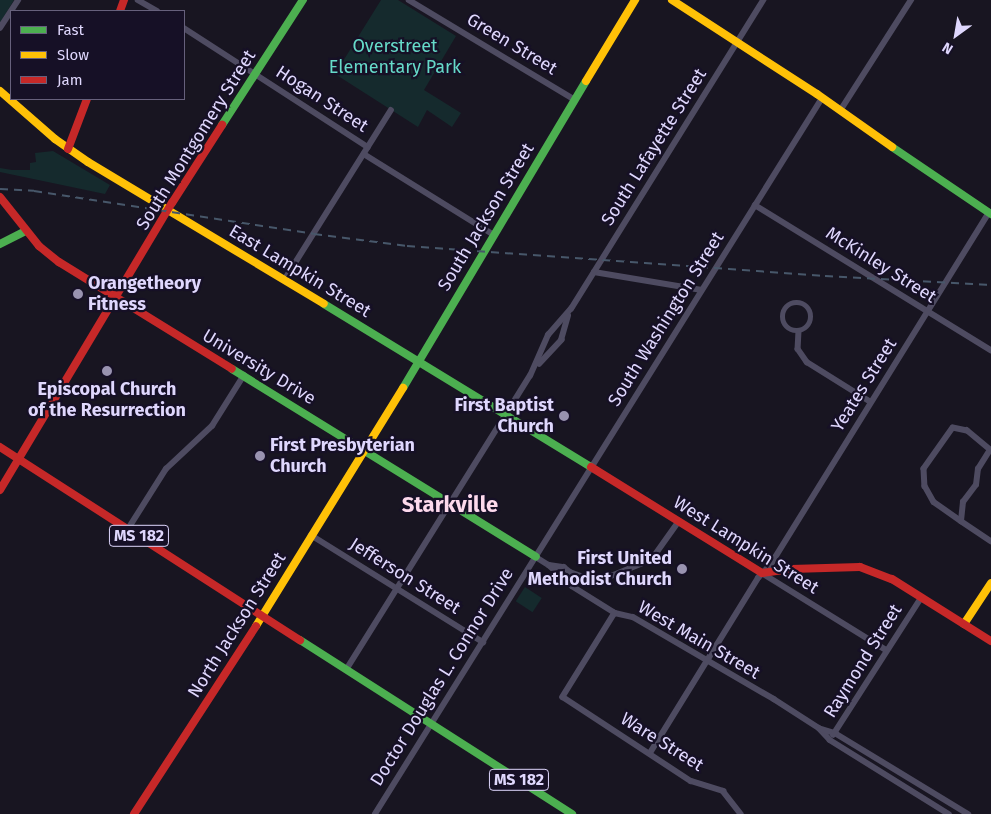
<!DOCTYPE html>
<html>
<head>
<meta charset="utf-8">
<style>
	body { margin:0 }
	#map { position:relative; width:991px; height:814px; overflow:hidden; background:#181521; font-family:"Fira Sans",sans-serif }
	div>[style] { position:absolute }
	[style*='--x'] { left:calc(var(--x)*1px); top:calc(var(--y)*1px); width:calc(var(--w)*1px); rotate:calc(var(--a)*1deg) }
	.green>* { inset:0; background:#152a2d; transform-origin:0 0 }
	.street>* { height:5.5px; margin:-2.75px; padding:0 2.75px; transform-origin:2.75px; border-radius:2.75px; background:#4e4b61 }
	.street>.ring { margin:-2.75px; padding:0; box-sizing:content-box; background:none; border:5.5px solid #4e4b61; border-radius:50% }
	.fast>* { height:8px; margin:-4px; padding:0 4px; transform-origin:4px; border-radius:4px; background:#4caf50 }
	.slow>* { height:8px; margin:-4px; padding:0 4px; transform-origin:4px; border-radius:4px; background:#ffc107 }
	.jam>* { height:8px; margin:-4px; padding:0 4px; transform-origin:4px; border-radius:4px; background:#c62828 }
	.rail>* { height:2px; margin-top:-1px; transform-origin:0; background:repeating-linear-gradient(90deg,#47576a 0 8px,transparent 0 14px) }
	.dots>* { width:14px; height:14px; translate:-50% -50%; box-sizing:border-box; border:2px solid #161026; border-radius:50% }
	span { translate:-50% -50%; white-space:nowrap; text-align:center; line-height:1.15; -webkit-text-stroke:4.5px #161026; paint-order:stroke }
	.shield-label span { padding:1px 4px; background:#161026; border:1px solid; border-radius:4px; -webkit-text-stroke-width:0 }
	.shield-label { font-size:16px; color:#dfd7fd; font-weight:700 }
	.street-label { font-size:18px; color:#dfd7fd }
	.park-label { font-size:18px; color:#66dac9 }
	.poi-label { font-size:18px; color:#dfd7fd; font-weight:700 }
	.left { translate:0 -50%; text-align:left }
	.right { translate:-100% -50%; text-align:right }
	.district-label { font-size:22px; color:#fdd9ec; font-weight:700 }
	.legend { position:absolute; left:10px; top:10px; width:175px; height:90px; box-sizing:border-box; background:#161026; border:1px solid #66607c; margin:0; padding:6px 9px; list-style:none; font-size:15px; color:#dfd7fd }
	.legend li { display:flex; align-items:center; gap:10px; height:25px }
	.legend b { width:25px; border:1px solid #66607c }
	.north { position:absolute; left:931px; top:10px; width:50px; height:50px; -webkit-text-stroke:4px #161026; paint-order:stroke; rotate:212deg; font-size:14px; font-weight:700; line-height:20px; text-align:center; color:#dfd7fd }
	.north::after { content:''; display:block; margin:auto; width:18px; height:22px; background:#dfd7fd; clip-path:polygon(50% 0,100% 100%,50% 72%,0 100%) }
</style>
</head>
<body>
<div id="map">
	<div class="green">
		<div style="clip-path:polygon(0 0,14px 0,0 23px)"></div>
		<div style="clip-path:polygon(381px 0,398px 0,456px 36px,424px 90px,461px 113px,452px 127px,427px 110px,418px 127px,335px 74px)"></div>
		<div style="clip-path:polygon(53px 151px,110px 185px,105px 194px,0 172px,0 168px,12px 170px,30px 170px,30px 163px,36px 162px,35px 153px)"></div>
		<div style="left:525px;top:587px;width:20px;height:17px;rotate:33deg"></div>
	</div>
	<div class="street">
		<div style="--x:138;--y:0;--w:22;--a:30"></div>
		<div style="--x:409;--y:0;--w:192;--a:31"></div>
		<div style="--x:0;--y:28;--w:33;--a:-57"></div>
		<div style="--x:184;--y:28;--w:219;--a:32.9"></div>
		<div style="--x:840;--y:111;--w:132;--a:-57.4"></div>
		<div style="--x:364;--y:154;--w:153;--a:31.9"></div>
		<div style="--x:755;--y:205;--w:277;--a:31.6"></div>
		<div style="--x:594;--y:272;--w:109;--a:9.5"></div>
		<div style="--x:285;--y:279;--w:199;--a:-57.9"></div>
		<div class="ring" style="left:783px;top:303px;width:22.5px;height:22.5px"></div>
		<div style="--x:799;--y:331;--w:18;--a:93"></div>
		<div style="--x:798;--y:349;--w:16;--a:55"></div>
		<div style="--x:807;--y:362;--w:75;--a:32"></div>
		<div style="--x:539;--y:364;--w:33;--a:-47"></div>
		<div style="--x:561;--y:340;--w:25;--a:-74"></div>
		<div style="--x:961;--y:521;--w:19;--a:-84"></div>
		<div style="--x:963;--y:502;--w:21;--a:-53"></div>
		<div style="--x:976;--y:485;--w:16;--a:-83"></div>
		<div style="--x:978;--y:469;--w:22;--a:-58"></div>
		<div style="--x:990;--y:450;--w:30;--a:-140"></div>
		<div style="--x:967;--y:431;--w:14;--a:-168"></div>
		<div style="--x:953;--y:428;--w:50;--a:125.3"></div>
		<div style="--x:924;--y:469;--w:17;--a:87"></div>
		<div style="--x:925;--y:486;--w:18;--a:61"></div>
		<div style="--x:934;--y:502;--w:33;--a:35"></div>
		<div style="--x:961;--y:521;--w:36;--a:34"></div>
		<div style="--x:128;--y:529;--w:71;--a:-57.7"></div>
		<div style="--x:166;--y:469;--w:63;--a:-43.1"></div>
		<div style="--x:212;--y:426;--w:60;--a:-57.9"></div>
		<div style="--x:311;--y:535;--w:203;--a:31.9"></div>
		<div style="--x:536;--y:557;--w:15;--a:32"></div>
		<div style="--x:549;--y:565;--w:31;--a:42"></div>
		<div style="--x:572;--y:586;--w:51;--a:32.1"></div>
		<div style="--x:615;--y:613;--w:18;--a:13"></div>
		<div style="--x:633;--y:617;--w:163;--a:30.2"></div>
		<div style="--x:774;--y:699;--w:54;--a:32.8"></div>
		<div style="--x:819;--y:728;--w:16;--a:47"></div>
		<div style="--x:830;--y:740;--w:140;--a:31.9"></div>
		<div style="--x:549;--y:565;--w:15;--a:8"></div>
		<div style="--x:564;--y:567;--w:8;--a:40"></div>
		<div style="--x:570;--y:572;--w:23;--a:20"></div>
		<div style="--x:592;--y:580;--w:19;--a:-12"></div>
		<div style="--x:611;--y:576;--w:38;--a:-22"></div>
		<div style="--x:646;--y:562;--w:10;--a:-37"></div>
		<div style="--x:654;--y:556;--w:43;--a:-54.5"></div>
		<div style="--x:762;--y:573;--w:146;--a:31.8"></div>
		<div style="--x:615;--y:613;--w:99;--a:121.8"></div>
		<div style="--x:563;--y:697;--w:153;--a:33.3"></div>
		<div style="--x:691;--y:781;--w:34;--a:17"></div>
		<div style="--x:723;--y:791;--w:29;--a:52"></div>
		<div style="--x:346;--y:670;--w:347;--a:-58"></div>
		<div style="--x:530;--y:376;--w:45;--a:-66.3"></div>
		<div style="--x:548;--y:335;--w:35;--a:-49"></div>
		<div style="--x:571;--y:309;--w:364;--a:-58.1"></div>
		<div style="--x:821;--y:729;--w:15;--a:16"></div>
		<div style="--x:835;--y:733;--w:156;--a:31.3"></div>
		<div style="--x:833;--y:735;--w:163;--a:-57.3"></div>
		<div style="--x:650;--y:753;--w:206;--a:-58.3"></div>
		<div style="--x:758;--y:578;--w:19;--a:-47"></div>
		<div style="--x:771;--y:564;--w:414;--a:-58.2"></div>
		<div style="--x:375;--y:814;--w:844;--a:-58.02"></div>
	</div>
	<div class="fast">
		<div style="--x:222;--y:125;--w:149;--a:-57.1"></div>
		<div style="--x:892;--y:147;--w:120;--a:34.1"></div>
		<div style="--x:0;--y:244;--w:29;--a:-27"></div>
		<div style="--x:324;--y:304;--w:313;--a:31.4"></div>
		<div style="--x:232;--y:369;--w:357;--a:31.7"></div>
		<div style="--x:403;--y:388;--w:357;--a:-59.2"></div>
		<div style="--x:300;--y:640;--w:323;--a:32.6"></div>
	</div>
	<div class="slow">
		<div style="--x:672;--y:0;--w:173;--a:33"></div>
		<div style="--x:817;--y:94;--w:92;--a:35.2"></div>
		<div style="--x:586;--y:81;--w:95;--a:-58.8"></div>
		<div style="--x:0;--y:91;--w:73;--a:41.1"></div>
		<div style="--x:55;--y:139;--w:40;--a:34.9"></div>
		<div style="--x:88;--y:162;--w:275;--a:31"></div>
		<div style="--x:964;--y:624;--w:49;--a:-56.6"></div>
		<div style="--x:256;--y:626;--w:280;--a:-58.3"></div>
	</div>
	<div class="jam">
		<div style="--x:120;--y:11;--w:12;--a:-70"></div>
		<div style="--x:68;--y:149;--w:53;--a:-69.2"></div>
		<div style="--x:0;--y:197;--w:63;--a:51.5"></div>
		<div style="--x:39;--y:246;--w:26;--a:39"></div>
		<div style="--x:59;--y:262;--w:203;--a:31.7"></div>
		<div style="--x:0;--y:447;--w:357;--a:32.8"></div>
		<div style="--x:591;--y:467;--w:201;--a:31.8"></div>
		<div style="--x:762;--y:573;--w:29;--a:-8"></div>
		<div style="--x:791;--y:569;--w:69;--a:-1.7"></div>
		<div style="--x:860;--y:567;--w:34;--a:21"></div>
		<div style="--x:892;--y:579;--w:117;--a:32.1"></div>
		<div style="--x:0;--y:490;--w:335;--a:-59.1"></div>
		<div style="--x:172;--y:203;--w:93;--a:-57.3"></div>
		<div style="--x:134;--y:814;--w:224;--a:-57"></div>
	</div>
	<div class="rail">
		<div style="--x:0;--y:189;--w:34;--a:3"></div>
		<div style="--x:34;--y:191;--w:283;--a:8.7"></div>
		<div style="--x:314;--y:234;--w:94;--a:7.4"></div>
		<div style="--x:407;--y:246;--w:419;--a:4.1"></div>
		<div style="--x:825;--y:276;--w:166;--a:3.1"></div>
	</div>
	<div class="dots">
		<div style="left:78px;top:294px;background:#9993b0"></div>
		<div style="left:107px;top:371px;background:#9993b0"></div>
		<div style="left:564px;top:416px;background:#9993b0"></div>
		<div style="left:260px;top:456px;background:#9993b0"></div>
		<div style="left:682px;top:569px;background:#9993b0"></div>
	</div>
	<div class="shield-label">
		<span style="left:139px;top:536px">MS 182</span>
		<span style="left:519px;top:780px">MS 182</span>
	</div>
	<div class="street-label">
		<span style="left:512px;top:44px;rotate:31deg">Green Street</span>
		<span style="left:322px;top:99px;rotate:33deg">Hogan Street</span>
		<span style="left:196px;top:140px;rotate:-58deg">South Montgomery Street</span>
		<span style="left:654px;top:147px;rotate:-58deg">South Lafayette Street</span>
		<span style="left:486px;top:217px;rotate:-59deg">South Jackson Street</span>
		<span style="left:881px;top:265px;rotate:32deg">McKinley Street</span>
		<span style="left:300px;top:271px;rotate:31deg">East Lampkin Street</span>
		<span style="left:666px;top:319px;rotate:-58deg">South Washington Street</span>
		<span style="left:259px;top:367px;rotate:31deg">University Drive</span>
		<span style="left:864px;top:385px;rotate:-58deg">Yeates Street</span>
		<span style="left:746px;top:545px;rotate:32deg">West Lampkin Street</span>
		<span style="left:405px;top:576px;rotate:32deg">Jefferson Street</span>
		<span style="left:237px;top:625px;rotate:-58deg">North Jackson Street</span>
		<span style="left:699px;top:640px;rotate:30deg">West Main Street</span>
		<span style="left:863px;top:661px;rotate:-58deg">Raymond Street</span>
		<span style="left:442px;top:677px;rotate:-58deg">Doctor Douglas L. Connor Drive</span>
		<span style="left:662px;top:742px;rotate:32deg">Ware Street</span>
	</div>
	<div class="park-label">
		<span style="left:395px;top:57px">Overstreet<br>Elementary Park</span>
	</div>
	<div class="poi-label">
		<span class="left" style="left:88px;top:294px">Orangetheory<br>Fitness</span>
		<span style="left:107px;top:400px">Episcopal Church<br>of the Resurrection</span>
		<span class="right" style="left:554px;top:416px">First Baptist<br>Church</span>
		<span class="left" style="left:270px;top:456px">First Presbyterian<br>Church</span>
		<span class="right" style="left:672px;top:569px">First United<br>Methodist Church</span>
	</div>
	<div class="district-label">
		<span style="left:450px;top:505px">Starkville</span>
	</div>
	<ul class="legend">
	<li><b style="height:6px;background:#4caf50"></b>Fast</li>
	<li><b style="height:6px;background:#ffc107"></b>Slow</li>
	<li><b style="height:6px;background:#c62828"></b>Jam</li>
	</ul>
	<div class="north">N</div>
</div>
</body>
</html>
